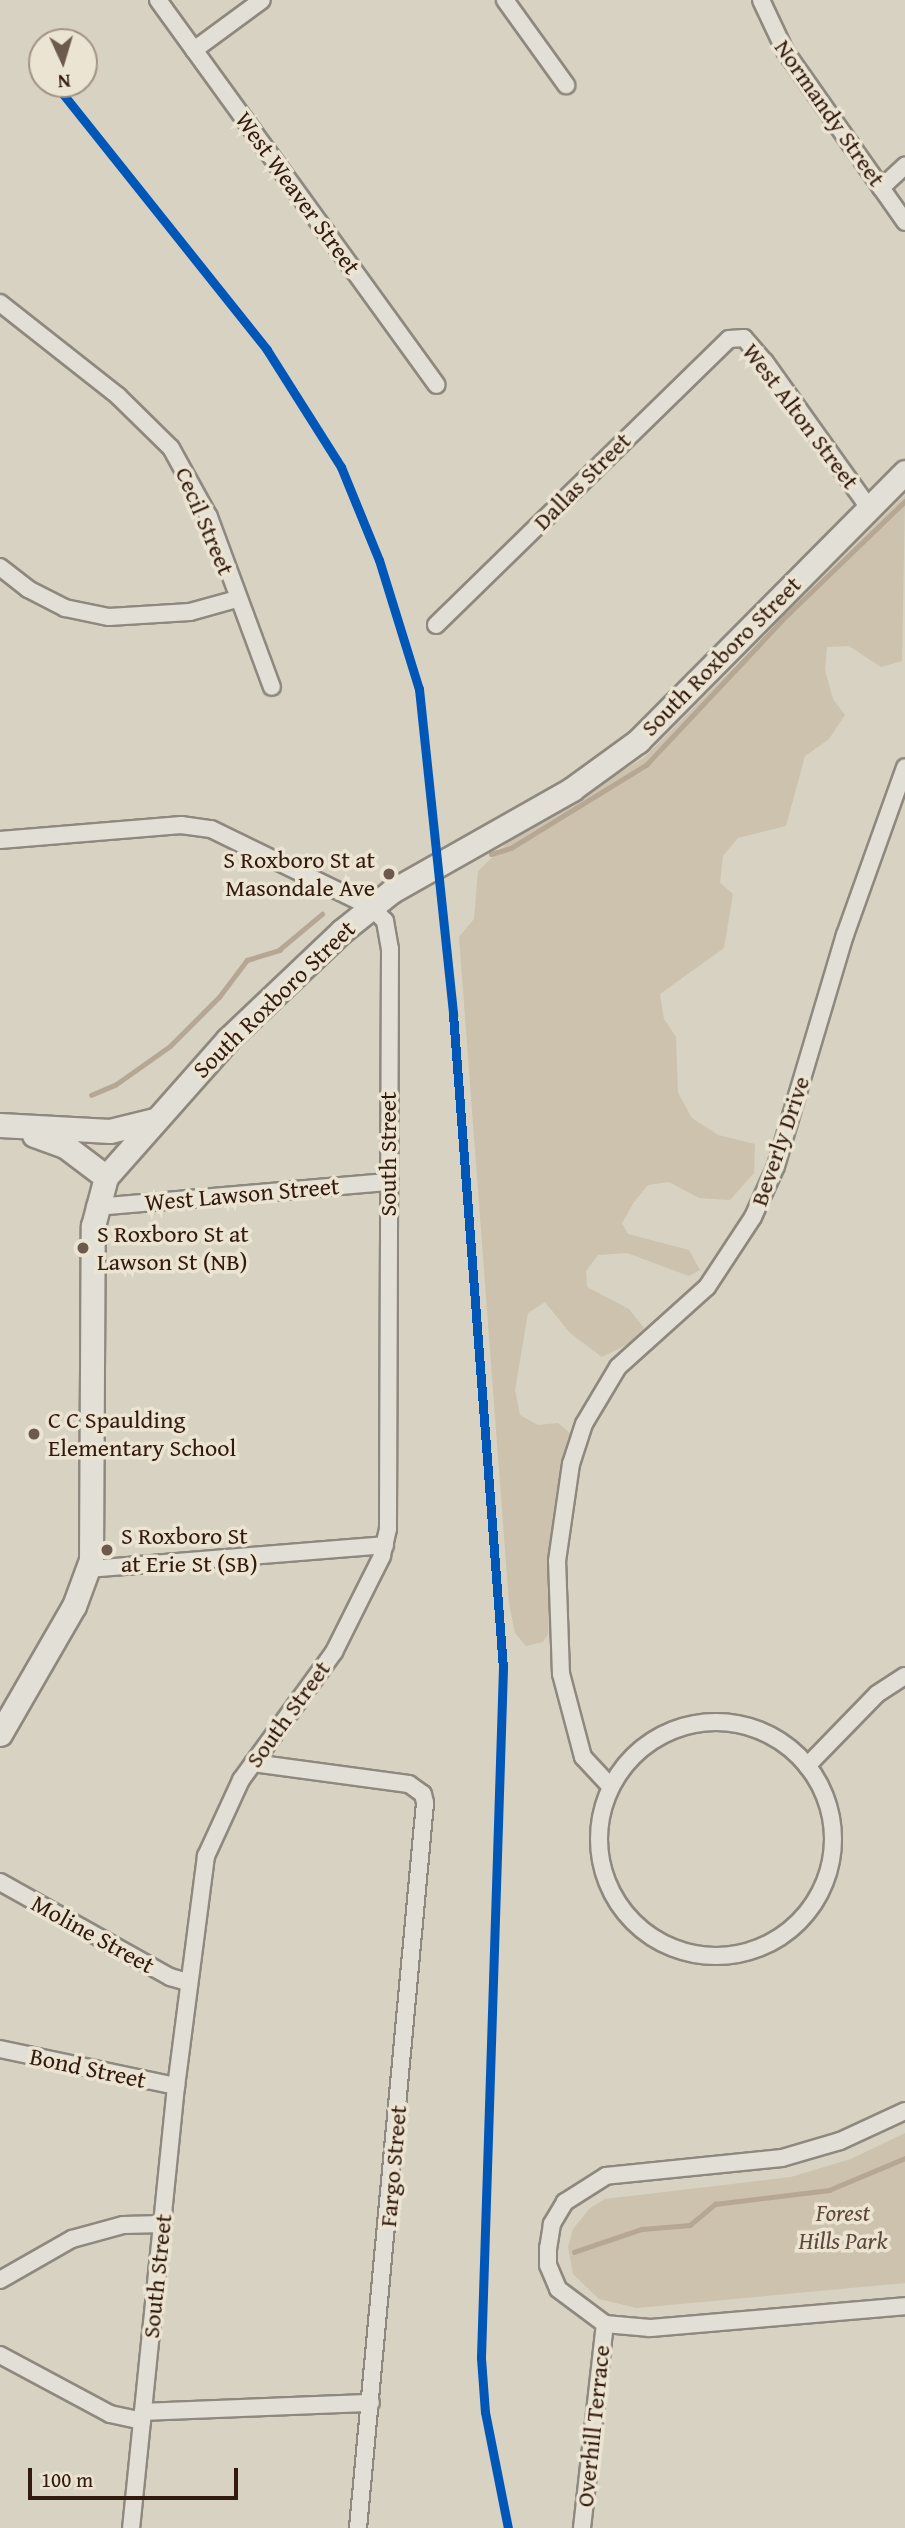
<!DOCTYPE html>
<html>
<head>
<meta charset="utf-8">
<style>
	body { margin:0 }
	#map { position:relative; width:905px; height:2528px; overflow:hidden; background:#d8d2c2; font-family:"Gentium Book Plus",serif }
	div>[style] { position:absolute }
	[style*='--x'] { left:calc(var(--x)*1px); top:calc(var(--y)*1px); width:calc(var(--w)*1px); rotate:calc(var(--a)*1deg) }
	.green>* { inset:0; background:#ccc2ad }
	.stream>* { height:4.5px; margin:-2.25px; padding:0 2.25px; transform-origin:2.25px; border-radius:2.25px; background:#b5a793 }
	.roads { filter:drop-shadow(2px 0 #8e887e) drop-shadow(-2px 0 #8e887e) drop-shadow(0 2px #8e887e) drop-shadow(0 -2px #8e887e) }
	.street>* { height:16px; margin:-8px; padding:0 8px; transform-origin:8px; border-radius:8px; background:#e2dfd6 }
	.street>.ring { margin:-8px; padding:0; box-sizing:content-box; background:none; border:16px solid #e2dfd6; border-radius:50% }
	.secondary>* { height:23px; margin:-11.5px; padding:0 11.5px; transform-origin:11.5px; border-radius:11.5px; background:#e2dfd6 }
	.cycleway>* { height:9px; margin:-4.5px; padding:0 4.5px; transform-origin:4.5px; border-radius:4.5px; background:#0057b8 }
	.dots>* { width:19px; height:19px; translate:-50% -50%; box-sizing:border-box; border:4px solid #ece4d2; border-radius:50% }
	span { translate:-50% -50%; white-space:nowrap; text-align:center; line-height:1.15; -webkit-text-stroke:7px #ece4d2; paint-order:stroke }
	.street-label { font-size:24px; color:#321a0f }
	.poi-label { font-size:24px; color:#321a0f }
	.right { translate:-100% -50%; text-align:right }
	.left { translate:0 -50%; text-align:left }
	.park-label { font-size:24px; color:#5e4839; font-style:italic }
	.north { position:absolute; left:28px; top:28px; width:70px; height:70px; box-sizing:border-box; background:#ece4d2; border:2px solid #a29384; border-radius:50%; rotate:176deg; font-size:19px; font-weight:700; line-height:28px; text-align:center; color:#321a0f }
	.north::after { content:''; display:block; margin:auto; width:24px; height:32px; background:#6c5a4e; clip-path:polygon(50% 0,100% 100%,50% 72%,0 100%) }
	.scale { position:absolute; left:28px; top:2468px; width:210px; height:32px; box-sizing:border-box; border:4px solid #321a0f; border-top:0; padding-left:9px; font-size:21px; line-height:24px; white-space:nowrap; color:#321a0f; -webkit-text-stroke:5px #ece4d2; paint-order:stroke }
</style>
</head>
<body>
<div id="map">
	<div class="green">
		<div style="clip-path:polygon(905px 495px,902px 661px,881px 667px,849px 646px,827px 647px,825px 670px,833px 699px,845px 715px,829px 739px,805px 756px,786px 826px,738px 838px,723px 856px,720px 883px,733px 894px,724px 948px,660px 994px,664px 1019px,676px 1037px,678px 1093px,692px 1118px,718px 1135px,755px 1144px,754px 1173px,730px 1200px,699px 1198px,669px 1182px,648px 1185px,634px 1202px,622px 1223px,628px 1234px,689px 1250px,700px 1270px,689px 1276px,627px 1253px,598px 1255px,586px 1271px,587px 1287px,629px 1309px,644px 1328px,628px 1344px,602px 1357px,570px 1333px,545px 1302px,528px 1313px,515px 1390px,520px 1415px,538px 1425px,558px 1423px,571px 1434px,556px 1494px,548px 1634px,543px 1642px,526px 1646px,515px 1633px,509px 1603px,459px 937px,474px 919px,478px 871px,509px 841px,645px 757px)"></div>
		<div style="clip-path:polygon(905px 2133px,905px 2283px,637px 2308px,599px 2299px,573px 2274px,568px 2247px,573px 2229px,590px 2208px,605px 2199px,791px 2177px,851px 2159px)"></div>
	</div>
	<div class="stream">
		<div style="--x:491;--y:854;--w:21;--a:-17"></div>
		<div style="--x:511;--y:848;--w:158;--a:-31.6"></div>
		<div style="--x:646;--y:765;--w:204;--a:-46.8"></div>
		<div style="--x:786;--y:616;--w:165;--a:-44"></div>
		<div style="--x:91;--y:1095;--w:26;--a:-23"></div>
		<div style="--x:115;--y:1085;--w:67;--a:-35.3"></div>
		<div style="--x:170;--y:1046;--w:69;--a:-45"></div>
		<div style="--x:219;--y:997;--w:46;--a:-52.9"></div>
		<div style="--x:247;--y:960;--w:34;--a:-17"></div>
		<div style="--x:279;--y:950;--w:56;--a:-39.9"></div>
		<div style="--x:574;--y:2252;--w:72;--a:-18.7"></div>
		<div style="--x:642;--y:2229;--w:48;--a:-4.8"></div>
		<div style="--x:690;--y:2225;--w:33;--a:-40"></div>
		<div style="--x:715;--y:2204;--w:115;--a:-7"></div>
		<div style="--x:829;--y:2190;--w:82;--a:-22.8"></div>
	</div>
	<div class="roads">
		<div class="street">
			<div style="--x:158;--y:0;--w:475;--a:54.1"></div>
			<div style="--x:505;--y:0;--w:105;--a:54.3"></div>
			<div style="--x:761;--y:0;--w:56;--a:64.8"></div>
			<div style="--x:785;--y:51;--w:209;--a:54.9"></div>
			<div style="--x:194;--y:50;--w:84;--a:-36.3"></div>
			<div style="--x:881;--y:188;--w:33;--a:-43"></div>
			<div style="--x:0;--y:303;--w:150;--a:38.2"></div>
			<div style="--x:118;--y:396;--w:74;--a:44.5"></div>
			<div style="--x:171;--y:448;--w:79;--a:61.2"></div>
			<div style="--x:209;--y:517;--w:181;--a:69.7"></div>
			<div style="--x:0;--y:567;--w:36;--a:38"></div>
			<div style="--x:28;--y:589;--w:42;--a:27.2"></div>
			<div style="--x:65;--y:608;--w:45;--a:11.6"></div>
			<div style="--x:109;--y:617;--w:81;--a:-3.5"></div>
			<div style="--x:190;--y:612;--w:49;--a:-15.5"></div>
			<div style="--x:436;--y:625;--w:409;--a:-44.3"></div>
			<div style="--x:729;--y:339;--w:15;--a:-4"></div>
			<div style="--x:744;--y:338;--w:32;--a:49"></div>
			<div style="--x:765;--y:362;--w:176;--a:54.5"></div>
			<div style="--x:0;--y:840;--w:182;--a:-4.7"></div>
			<div style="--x:181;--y:825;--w:30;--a:8"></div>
			<div style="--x:211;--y:829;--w:178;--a:26"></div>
			<div style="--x:371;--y:907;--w:20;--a:45"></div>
			<div style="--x:385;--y:921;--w:28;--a:80"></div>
			<div style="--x:390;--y:949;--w:580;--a:90.2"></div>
			<div style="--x:388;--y:1529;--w:28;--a:103"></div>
			<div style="--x:382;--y:1556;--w:107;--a:116.6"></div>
			<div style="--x:334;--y:1652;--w:158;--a:126"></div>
			<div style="--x:241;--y:1780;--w:84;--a:114.7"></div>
			<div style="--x:206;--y:1856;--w:232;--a:97.4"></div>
			<div style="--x:176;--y:2086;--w:444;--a:95.8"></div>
			<div style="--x:95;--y:1207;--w:294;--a:-4.9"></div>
			<div style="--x:89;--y:1569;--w:297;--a:-4.6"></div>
			<div class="ring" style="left:599px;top:1722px;width:218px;height:218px"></div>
			<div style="--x:253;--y:1763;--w:157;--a:7.7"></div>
			<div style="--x:409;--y:1784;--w:17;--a:36"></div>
			<div style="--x:423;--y:1794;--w:9;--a:77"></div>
			<div style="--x:425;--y:1803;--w:728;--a:95.28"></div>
			<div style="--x:807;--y:1766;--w:100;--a:-45.8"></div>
			<div style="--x:877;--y:1694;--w:33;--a:-33"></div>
			<div style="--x:611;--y:1787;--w:41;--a:-133"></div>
			<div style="--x:583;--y:1757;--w:86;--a:-104.8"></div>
			<div style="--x:561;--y:1674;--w:113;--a:-92"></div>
			<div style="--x:557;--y:1561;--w:98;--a:-81.8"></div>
			<div style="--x:571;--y:1464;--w:42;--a:-72"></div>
			<div style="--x:584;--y:1424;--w:66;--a:-59.2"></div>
			<div style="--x:618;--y:1367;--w:120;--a:-42"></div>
			<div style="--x:707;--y:1287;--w:84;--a:-56.7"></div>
			<div style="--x:753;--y:1217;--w:56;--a:-65.7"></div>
			<div style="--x:776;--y:1166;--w:241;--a:-73.4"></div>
			<div style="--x:845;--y:935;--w:178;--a:-70.3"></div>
			<div style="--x:0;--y:1882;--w:195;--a:29.2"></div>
			<div style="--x:170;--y:1977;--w:19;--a:16"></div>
			<div style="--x:0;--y:2049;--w:180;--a:11.9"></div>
			<div style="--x:905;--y:2111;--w:72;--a:155.2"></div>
			<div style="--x:840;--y:2141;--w:60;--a:163.7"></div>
			<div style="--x:782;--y:2158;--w:177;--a:174.2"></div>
			<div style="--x:606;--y:2176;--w:49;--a:147.6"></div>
			<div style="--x:565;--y:2202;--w:26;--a:121"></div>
			<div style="--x:552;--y:2224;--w:24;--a:99"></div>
			<div style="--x:548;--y:2248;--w:17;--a:90"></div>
			<div style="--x:548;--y:2265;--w:26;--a:67"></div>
			<div style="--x:558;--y:2289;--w:59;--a:36.7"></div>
			<div style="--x:605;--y:2324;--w:45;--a:5.1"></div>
			<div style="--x:650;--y:2328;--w:256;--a:-4.9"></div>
			<div style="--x:0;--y:2280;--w:83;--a:-29.7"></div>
			<div style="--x:72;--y:2239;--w:53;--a:-15.4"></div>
			<div style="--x:123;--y:2225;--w:40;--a:-1.4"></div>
			<div style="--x:0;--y:2355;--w:125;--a:28.2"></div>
			<div style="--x:110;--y:2414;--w:33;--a:12"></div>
			<div style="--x:143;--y:2412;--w:228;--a:-2.3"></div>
			<div style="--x:582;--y:2528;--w:205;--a:-83.6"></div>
		</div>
		<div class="secondary">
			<div style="--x:0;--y:1125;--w:110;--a:3.1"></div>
			<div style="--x:110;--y:1131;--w:45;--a:-14"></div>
			<div style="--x:34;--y:1135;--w:33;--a:20"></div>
			<div style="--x:65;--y:1146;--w:51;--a:37.1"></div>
			<div style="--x:0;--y:1734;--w:148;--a:-60"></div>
			<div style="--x:74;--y:1606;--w:49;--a:-69.7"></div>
			<div style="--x:91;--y:1560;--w:334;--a:-89.7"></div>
			<div style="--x:93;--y:1226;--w:51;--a:-75.1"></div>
			<div style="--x:106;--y:1177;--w:183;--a:-48.5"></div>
			<div style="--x:227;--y:1040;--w:158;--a:-43.5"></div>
			<div style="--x:342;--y:931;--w:64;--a:-38.7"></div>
			<div style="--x:392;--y:891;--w:207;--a:-29.5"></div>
			<div style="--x:572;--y:789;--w:82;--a:-36"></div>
			<div style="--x:638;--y:741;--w:379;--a:-45.2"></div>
		</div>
	</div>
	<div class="cycleway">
		<div style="--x:55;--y:84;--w:340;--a:51.4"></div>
		<div style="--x:267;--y:350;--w:138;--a:57.7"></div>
		<div style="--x:341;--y:467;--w:100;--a:67.8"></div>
		<div style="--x:379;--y:560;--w:135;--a:72.8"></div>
		<div style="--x:419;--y:689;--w:327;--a:84"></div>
		<div style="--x:453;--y:1014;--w:656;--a:85.63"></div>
		<div style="--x:503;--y:1668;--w:690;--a:91.83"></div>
		<div style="--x:481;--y:2358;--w:54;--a:85.8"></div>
		<div style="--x:485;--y:2412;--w:118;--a:78.8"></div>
	</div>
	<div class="dots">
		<div style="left:389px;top:874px;background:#6c5a4e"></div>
		<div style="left:83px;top:1248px;background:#6c5a4e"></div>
		<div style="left:34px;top:1434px;background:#6c5a4e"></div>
		<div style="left:107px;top:1550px;background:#6c5a4e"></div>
	</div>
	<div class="street-label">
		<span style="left:830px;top:113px;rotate:55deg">Normandy Street</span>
		<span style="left:298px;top:193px;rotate:54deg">West Weaver Street</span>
		<span style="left:801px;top:416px;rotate:53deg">West Alton Street</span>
		<span style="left:582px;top:481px;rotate:-45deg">Dallas Street</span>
		<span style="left:205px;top:521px;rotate:67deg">Cecil Street</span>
		<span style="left:721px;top:656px;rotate:-45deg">South Roxboro Street</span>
		<span style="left:274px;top:999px;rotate:-44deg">South Roxboro Street</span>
		<span style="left:780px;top:1141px;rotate:-71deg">Beverly Drive</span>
		<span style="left:388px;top:1154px;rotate:-90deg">South Street</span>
		<span style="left:242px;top:1194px;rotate:-5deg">West Lawson Street</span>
		<span style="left:288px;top:1714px;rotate:-54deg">South Street</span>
		<span style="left:93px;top:1934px;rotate:29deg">Moline Street</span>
		<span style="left:88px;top:2068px;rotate:12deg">Bond Street</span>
		<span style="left:393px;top:2166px;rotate:-85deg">Fargo Street</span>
		<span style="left:157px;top:2276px;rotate:-84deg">South Street</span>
		<span style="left:593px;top:2426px;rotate:-84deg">Overhill Terrace</span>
	</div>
	<div class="poi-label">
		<span class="right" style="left:375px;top:874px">S Roxboro St at<br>Masondale Ave</span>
		<span class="left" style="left:97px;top:1248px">S Roxboro St at<br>Lawson St (NB)</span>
		<span class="left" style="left:48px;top:1434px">C C Spaulding<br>Elementary School</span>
		<span class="left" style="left:121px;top:1550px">S Roxboro St<br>at Erie St (SB)</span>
	</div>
	<div class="park-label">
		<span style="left:843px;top:2227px">Forest<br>Hills Park</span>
	</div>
	<div class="north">N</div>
	<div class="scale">100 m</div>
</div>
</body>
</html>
